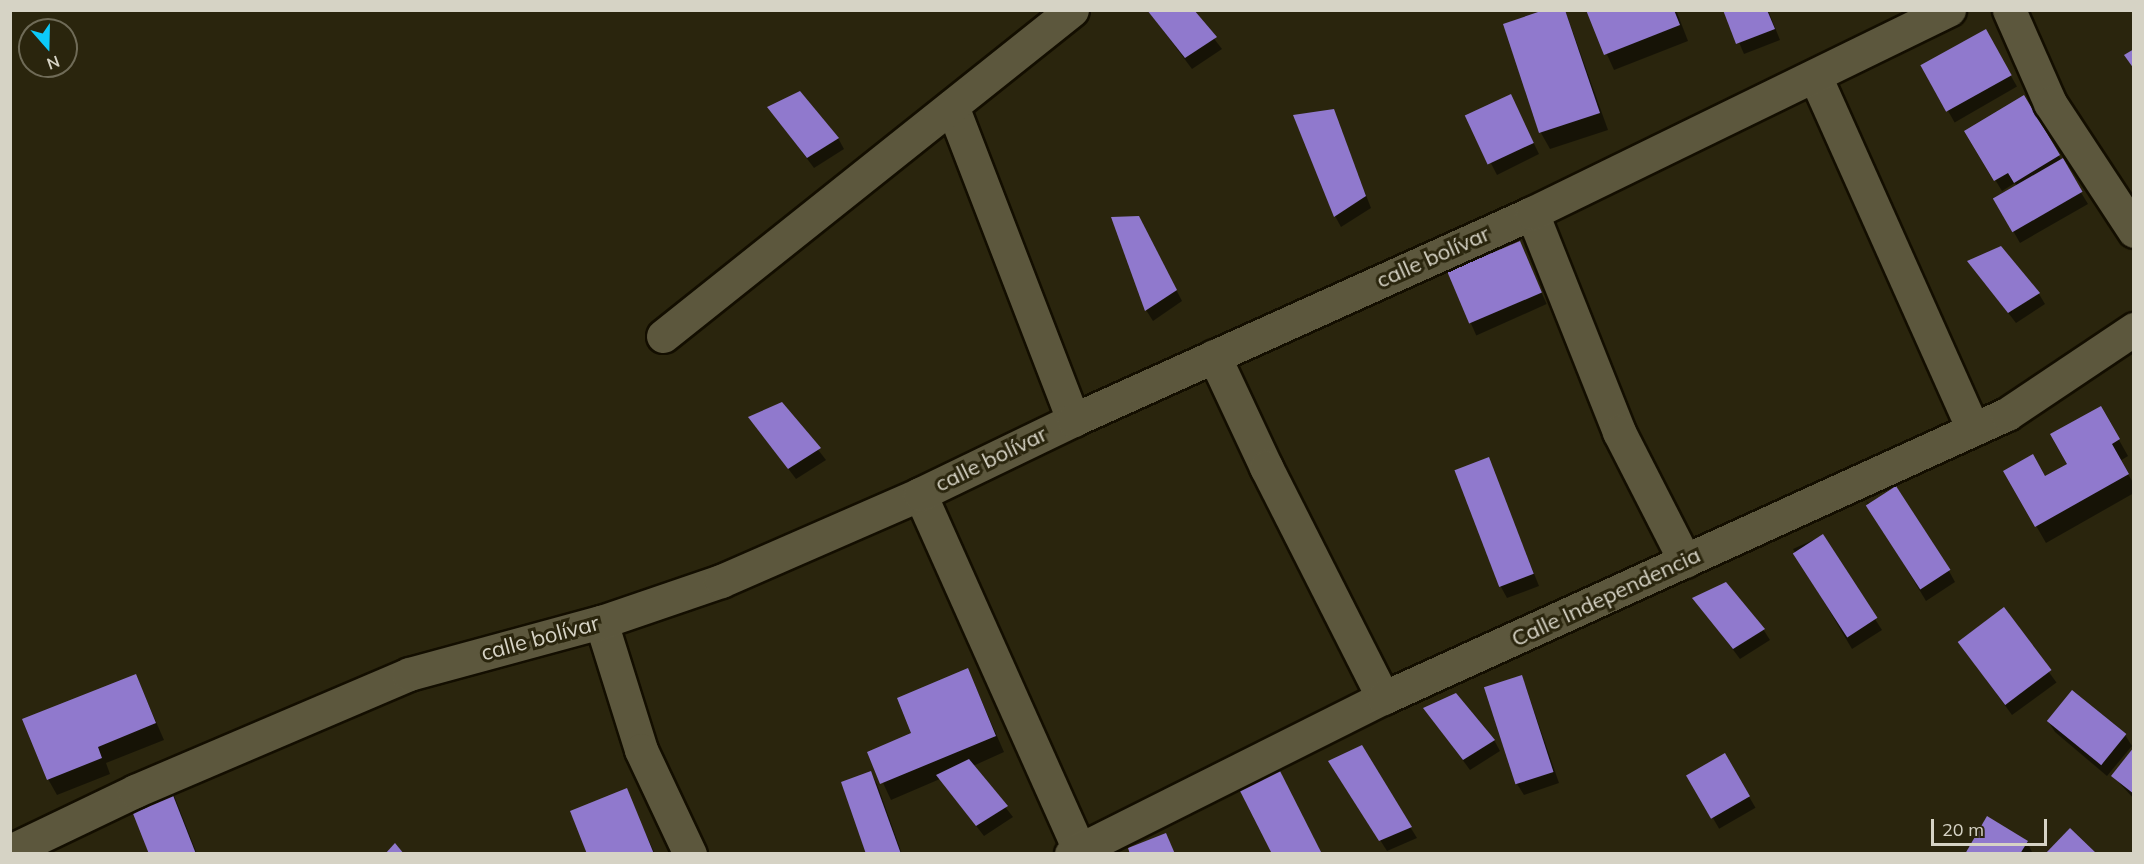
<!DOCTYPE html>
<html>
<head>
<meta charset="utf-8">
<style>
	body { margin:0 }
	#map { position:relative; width:2144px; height:864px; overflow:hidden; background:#2a250d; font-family:Mulish,sans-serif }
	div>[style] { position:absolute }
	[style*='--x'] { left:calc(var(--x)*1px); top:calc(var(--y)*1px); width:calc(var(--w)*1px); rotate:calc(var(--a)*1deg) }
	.shadow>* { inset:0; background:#0007; transform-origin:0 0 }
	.building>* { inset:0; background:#9079cd; transform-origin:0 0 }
	.roads { filter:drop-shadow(2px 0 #130e00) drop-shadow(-2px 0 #130e00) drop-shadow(0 2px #130e00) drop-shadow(0 -2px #130e00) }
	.minor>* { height:33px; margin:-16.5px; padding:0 16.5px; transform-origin:16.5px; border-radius:16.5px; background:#5c573d }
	span { translate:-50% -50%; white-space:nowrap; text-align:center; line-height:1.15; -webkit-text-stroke:6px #2a250d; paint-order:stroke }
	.street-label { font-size:22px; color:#d6d3c5 }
	.frame { position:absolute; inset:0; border:12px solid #d6d3c5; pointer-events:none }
	.north { position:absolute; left:18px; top:18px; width:60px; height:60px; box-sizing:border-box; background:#2a250d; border:2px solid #6f6b57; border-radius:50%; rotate:160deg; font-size:16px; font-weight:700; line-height:24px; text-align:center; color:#d6d3c5 }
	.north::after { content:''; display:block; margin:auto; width:21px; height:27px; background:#0ccafa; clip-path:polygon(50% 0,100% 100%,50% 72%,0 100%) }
	.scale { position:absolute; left:1931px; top:819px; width:116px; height:27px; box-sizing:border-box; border:3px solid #d6d3c5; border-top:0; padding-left:8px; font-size:18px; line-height:21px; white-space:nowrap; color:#d6d3c5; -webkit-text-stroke:4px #2a250d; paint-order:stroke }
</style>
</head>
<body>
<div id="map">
	<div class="shadow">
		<div style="clip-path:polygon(1148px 10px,1192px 10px,1222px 49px,1192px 69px)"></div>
		<div style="clip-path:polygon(1565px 10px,1608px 130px,1550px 149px,1541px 133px,1505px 25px)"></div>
		<div style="clip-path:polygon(1587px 10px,1676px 10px,1688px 41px,1614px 70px)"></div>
		<div style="clip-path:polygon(1725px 10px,1768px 10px,1780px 40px,1744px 54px)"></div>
		<div style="left:1985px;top:31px;width:64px;height:72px;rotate:60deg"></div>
		<div style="clip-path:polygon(2023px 97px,2088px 204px,2020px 243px,1995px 199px,2017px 186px,2015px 183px,2002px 191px,1966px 132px)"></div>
		<div style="clip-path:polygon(1516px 107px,1539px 154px,1497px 175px,1467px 117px)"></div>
		<div style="clip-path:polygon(769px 108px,838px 138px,844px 149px,814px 168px)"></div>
		<div style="clip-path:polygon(1333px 111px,1371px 208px,1341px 227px,1335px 216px)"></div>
		<div style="clip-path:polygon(1145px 229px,1182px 301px,1153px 321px,1146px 310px)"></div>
		<div style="left:1519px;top:242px;width:68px;height:77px;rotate:66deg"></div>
		<div style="clip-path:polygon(1969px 262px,2039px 294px,2045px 304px,2016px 323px)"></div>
		<div style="clip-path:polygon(782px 403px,826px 460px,796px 479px,750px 418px)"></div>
		<div style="clip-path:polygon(2101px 408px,2128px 456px,2120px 461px,2134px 484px,2134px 493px,2046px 543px,2005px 472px,2045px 478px,2069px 464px)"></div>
		<div style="clip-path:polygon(1488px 459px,1539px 586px,1507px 598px,1501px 587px)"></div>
		<div style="clip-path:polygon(1866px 501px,1949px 571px,1955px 582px,1926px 601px)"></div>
		<div style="clip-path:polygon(1822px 536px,1882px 630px,1852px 649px,1793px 549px)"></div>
		<div style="clip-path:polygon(1695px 599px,1763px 629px,1770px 640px,1740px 659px)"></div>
		<div style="left:2003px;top:609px;width:91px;height:55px;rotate:54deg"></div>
		<div style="clip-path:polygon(968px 670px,1004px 752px,973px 766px,1013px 817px,984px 836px,940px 779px,891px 800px,869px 753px,913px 734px)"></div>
		<div style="clip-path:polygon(136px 676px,164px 740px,106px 763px,110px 774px,57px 795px,48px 779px)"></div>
		<div style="clip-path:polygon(1522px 676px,1559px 783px,1524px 795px,1517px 784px)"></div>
		<div style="clip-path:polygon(1425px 709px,1494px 740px,1500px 751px,1470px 770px)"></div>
		<div style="clip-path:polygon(2048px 721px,2125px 735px,2132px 746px,2107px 776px,2055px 732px)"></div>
		<div style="clip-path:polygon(1361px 747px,1417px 838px,1387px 851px,1337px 772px)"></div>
		<div style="clip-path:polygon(2134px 750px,2134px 799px,2113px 776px)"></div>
		<div style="left:1725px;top:755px;width:61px;height:42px;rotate:60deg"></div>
		<div style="clip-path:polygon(871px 773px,877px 784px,902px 854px,868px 854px)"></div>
		<div style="clip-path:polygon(167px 782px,173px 793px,197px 854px,150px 854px)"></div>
		<div style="clip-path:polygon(626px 790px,655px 854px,589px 854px)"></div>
		<div style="clip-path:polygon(2027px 842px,2033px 854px,1967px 854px)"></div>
	</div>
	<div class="building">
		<div style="clip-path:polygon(1147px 10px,1194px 10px,1217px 37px,1185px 58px)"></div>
		<div style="clip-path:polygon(1544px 10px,1565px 10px,1600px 113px,1539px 133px,1503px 24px)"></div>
		<div style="clip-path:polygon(1586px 10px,1674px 10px,1680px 25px,1604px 55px)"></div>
		<div style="clip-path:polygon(1723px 10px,1767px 10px,1775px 29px,1736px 44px)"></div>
		<div style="left:1986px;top:29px;width:53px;height:75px;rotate:61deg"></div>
		<div style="clip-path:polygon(2134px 49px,2134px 69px,2124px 55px)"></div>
		<div style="clip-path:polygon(800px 91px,839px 138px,807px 158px,767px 107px)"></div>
		<div style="left:1511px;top:94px;width:54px;height:51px;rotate:65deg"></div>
		<div style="clip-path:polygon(2024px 95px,2060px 155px,2014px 183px,2008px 173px,1994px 181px,1964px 131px)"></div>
		<div style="clip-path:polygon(1334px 109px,1366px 196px,1334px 217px,1293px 115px)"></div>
		<div style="left:2063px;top:158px;width:39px;height:81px;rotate:60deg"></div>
		<div style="clip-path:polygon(1139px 216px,1177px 290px,1145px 311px,1111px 217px)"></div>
		<div style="left:1520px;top:241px;width:56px;height:79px;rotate:67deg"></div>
		<div style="clip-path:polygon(2001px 246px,2040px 293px,2008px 313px,1967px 261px)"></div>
		<div style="clip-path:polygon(782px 402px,821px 448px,788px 469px,748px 417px)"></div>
		<div style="clip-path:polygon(2101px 406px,2120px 439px,2112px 444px,2129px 474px,2035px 527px,2003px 471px,2033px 454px,2045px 476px,2067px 464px,2050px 434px)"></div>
		<div style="left:1489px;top:457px;width:125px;height:37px;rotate:69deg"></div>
		<div style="left:1896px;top:486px;width:100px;height:36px;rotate:57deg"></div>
		<div style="left:1823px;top:534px;width:100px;height:36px;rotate:57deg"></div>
		<div style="clip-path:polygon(1726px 582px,1765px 629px,1733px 649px,1692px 598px)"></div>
		<div style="left:2004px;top:607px;width:79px;height:58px;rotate:53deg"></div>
		<div style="clip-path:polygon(968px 668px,996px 736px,880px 784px,867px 752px,911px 733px,897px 698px)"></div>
		<div style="clip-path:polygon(136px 674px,156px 723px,98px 747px,102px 758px,47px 780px,22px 719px)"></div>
		<div style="left:1522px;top:675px;width:102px;height:40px;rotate:72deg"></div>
		<div style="left:2072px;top:690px;width:70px;height:40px;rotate:39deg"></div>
		<div style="clip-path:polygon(1456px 693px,1495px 740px,1463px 760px,1423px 708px)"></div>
		<div style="clip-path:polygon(1362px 745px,1412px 827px,1379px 841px,1328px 761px)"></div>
		<div style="clip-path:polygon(2134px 747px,2134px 794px,2111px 776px)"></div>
		<div style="left:1725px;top:753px;width:50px;height:45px;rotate:60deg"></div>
		<div style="clip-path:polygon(969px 759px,1008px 806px,976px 826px,936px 775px)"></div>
		<div style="clip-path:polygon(1279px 769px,1322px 854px,1272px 854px,1239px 789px)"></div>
		<div style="clip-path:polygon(871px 771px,901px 854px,866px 854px,841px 782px)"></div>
		<div style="clip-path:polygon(167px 780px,196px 854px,149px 854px,126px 796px)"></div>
		<div style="clip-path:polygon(627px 788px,654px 854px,587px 854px,570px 811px)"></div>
		<div style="clip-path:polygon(1987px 816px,2028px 841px,2020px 854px,1965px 854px)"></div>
		<div style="clip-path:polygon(2070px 828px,2097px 854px,2045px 854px)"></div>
		<div style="clip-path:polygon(1166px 833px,1175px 854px,1130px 854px,1128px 848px)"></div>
		<div style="clip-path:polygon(395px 843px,404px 854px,385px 854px)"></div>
	</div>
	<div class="roads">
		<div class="minor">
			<div style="--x:2009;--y:10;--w:102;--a:66.2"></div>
			<div style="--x:2050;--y:103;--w:153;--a:56.7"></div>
			<div style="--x:1815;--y:76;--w:387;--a:65.9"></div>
			<div style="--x:952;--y:106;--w:337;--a:68.9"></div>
			<div style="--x:1532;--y:213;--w:236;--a:68.3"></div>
			<div style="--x:1619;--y:432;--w:145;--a:62.9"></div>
			<div style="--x:663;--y:336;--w:523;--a:-38.56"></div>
			<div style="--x:1214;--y:356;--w:123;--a:64.9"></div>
			<div style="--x:1266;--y:467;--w:259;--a:63.1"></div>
			<div style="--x:920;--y:494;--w:390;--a:65.9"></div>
			<div style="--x:601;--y:622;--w:134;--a:72.6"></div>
			<div style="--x:641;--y:750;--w:115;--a:64.8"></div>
			<div style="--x:10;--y:851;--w:139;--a:-25.6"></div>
			<div style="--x:135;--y:791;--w:298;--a:-23.1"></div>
			<div style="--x:409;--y:674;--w:199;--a:-15.2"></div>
			<div style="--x:601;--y:622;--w:127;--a:-18.9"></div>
			<div style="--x:721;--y:581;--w:217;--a:-23.6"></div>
			<div style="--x:920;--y:494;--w:170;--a:-25.8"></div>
			<div style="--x:1073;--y:420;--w:504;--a:-24.27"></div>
			<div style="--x:1532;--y:213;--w:464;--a:-26"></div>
			<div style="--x:1071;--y:854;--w:349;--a:-26.6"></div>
			<div style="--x:1383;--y:698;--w:686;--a:-24.47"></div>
			<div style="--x:2007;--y:414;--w:153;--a:-33.8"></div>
		</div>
	</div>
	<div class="street-label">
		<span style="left:1433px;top:257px;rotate:-24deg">calle bolívar</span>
		<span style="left:991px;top:459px;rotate:-26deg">calle bolívar</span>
		<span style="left:1606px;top:597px;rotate:-25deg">Calle Independencia</span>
		<span style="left:540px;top:638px;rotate:-15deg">calle bolívar</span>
	</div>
	<div class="frame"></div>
	<div class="north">N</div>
	<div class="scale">20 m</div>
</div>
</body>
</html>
